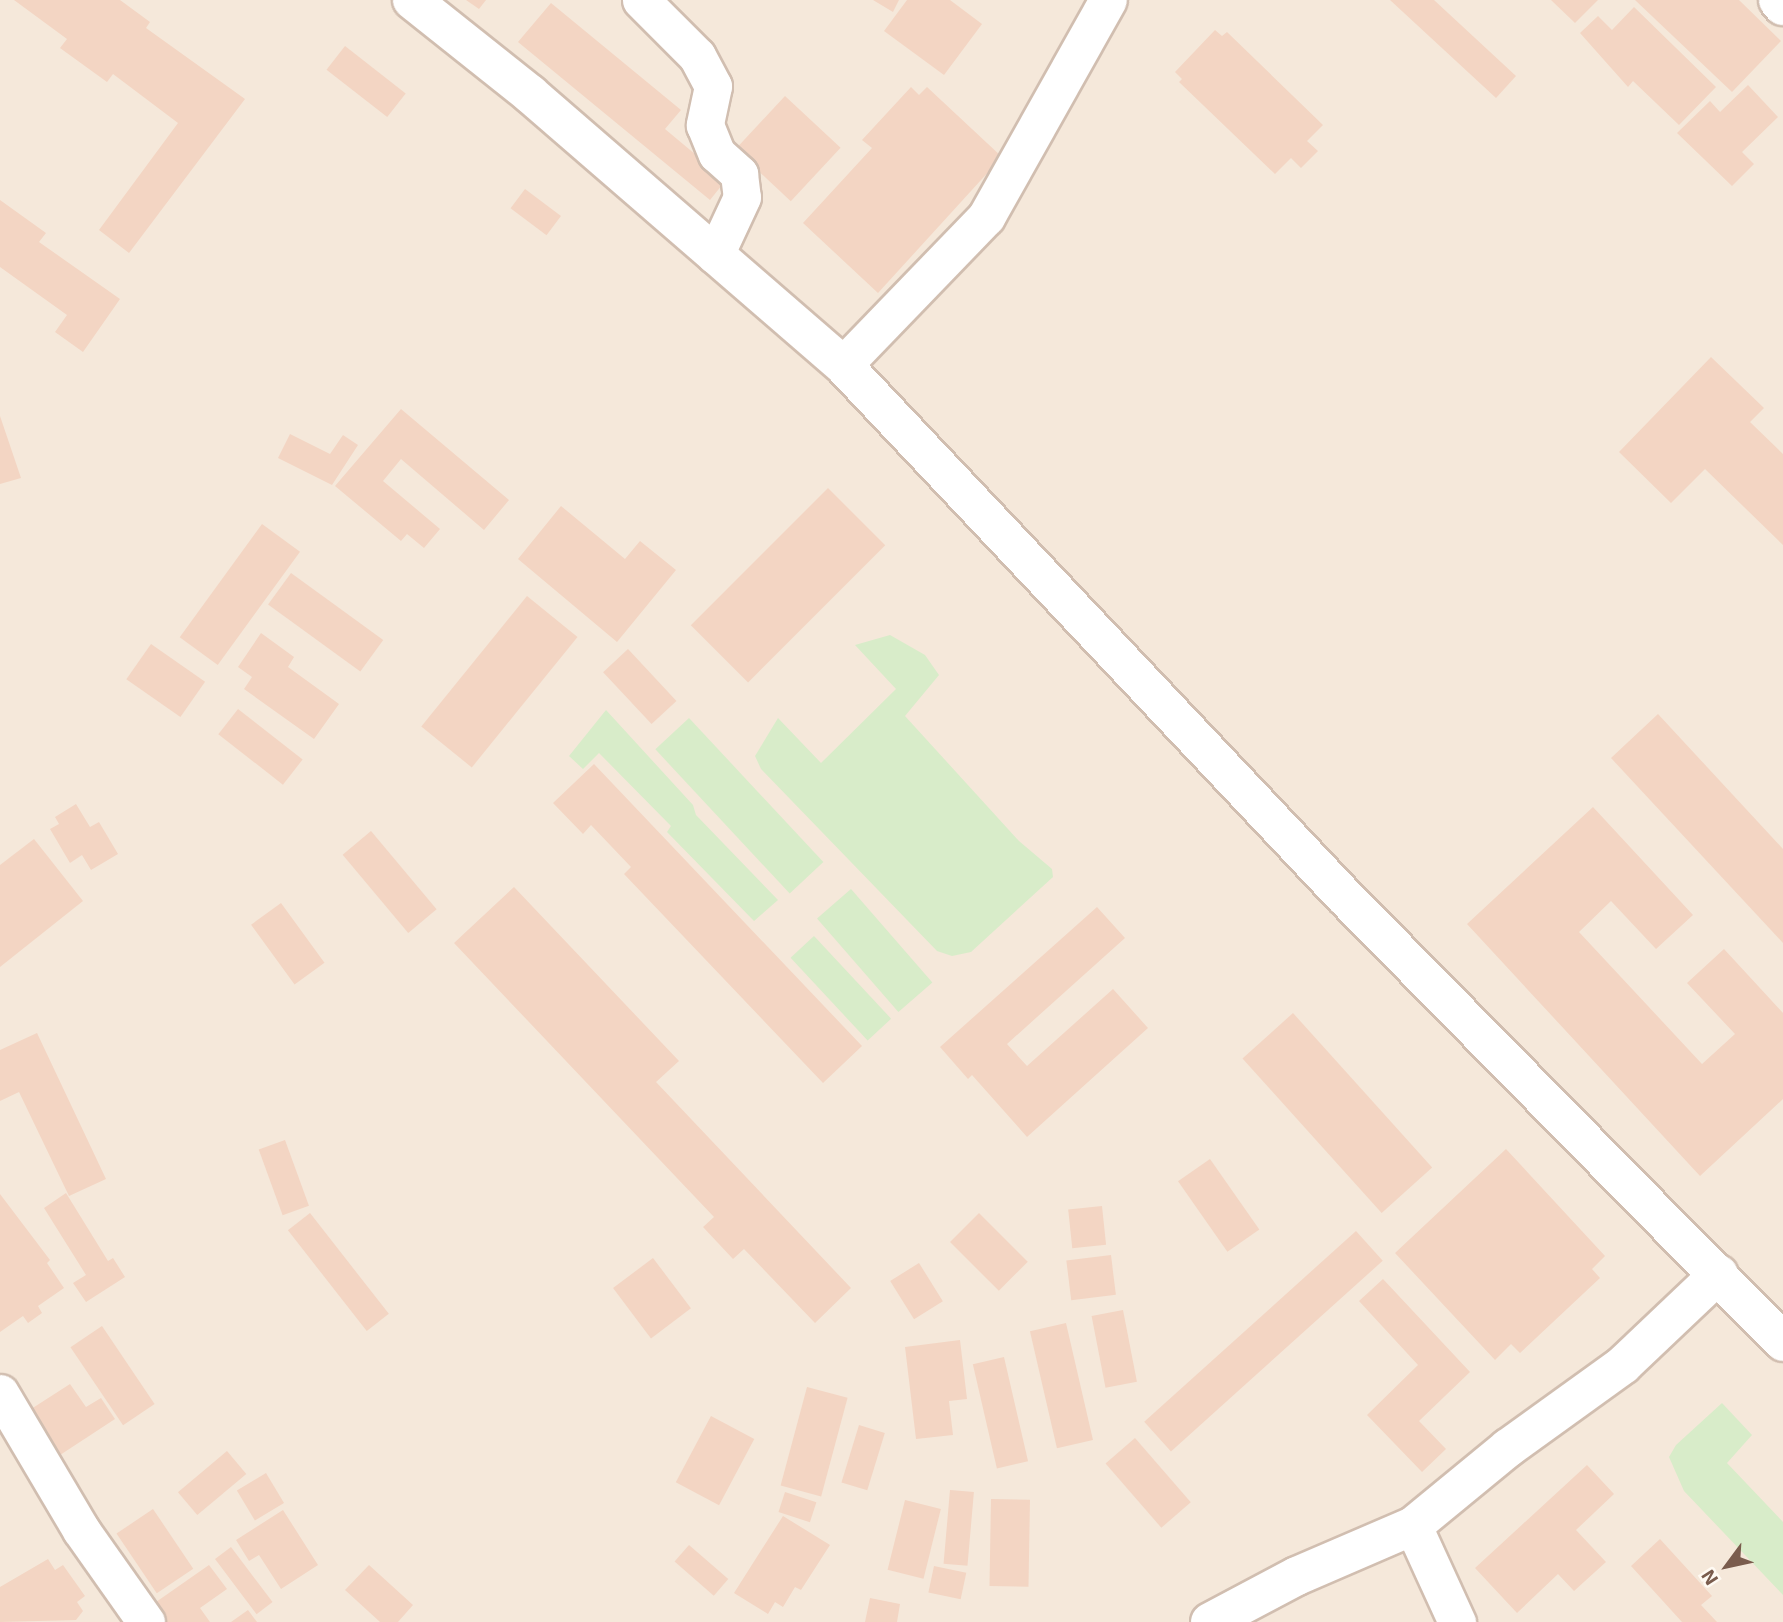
<!DOCTYPE html>
<html>
<head>
<meta charset="utf-8">
<style>
	body { margin:0 }
	#map { position:relative; width:1783px; height:1622px; overflow:hidden; background:#fdf6ec; font-family:"Exo 2",sans-serif }
	div>[style] { position:absolute }
	[style*='--x'] { left:calc(var(--x)*1px); top:calc(var(--y)*1px); width:calc(var(--w)*1px); rotate:calc(var(--a)*1deg) }
	.residential>* { inset:0; background:#f5e8da; transform-origin:0 0 }
	.green>* { inset:0; background:#d8ecc9; transform-origin:0 0 }
	.building>* { inset:0; background:#f3d5c3; transform-origin:0 0 }
	.roads { filter:drop-shadow(2px 0 #d1beb0) drop-shadow(-2px 0 #d1beb0) drop-shadow(0 2px #d1beb0) drop-shadow(0 -2px #d1beb0) }
	.street>* { height:37px; margin:-18.5px; padding:0 18.5px; transform-origin:18.5px; border-radius:18.5px; background:#fff }
	.secondary>* { height:38px; margin:-19px; padding:0 19px; transform-origin:19px; border-radius:19px; background:#fff }
	span { translate:-50% -50%; white-space:nowrap; text-align:center; line-height:1.15; -webkit-text-stroke:6px #fffaf3; paint-order:stroke }
	.north { position:absolute; left:1692px; top:1531px; width:70px; height:70px; -webkit-text-stroke:5px #fffaf3; paint-order:stroke; rotate:237deg; font-size:19px; font-weight:700; line-height:28px; text-align:center; color:#7a5c4d }
	.north::after { content:''; display:block; margin:auto; width:24px; height:32px; background:#7a5c4d; clip-path:polygon(50% 0,100% 100%,50% 72%,0 100%) }
</style>
</head>
<body>
<div id="map">
	<div class="residential">
		<div style="left:0;top:0;width:1783px;height:1622px"></div>
	</div>
	<div class="green">
		<div style="clip-path:polygon(890px 635px,925px 655px,939px 675px,905px 716px,1019px 841px,1052px 869px,1053px 877px,971px 952px,952px 956px,937px 951px,761px 769px,755px 756px,778px 718px,821px 763px,896px 689px,855px 645px)"></div>
		<div style="clip-path:polygon(606px 710px,693px 805px,696px 815px,778px 900px,754px 921px,667px 832px,671px 826px,599px 753px,583px 769px,569px 756px)"></div>
		<div style="left:689px;top:718px;width:197px;height:46px;rotate:47deg"></div>
		<div style="left:851px;top:889px;width:124px;height:45px;rotate:49deg"></div>
		<div style="left:814px;top:936px;width:113px;height:32px;rotate:47deg"></div>
		<div style="clip-path:polygon(1722px 1403px,1752px 1435px,1727px 1463px,1783px 1522px,1783px 1595px,1684px 1491px,1669px 1457px,1676px 1445px)"></div>
	</div>
	<div class="building">
		<div style="clip-path:polygon(14px 0,120px 0,150px 22px,146px 28px,245px 99px,129px 253px,99px 230px,178px 123px,113px 74px,107px 82px,60px 48px,67px 39px)"></div>
		<div style="clip-path:polygon(466px 0,486px 0,479px 9px)"></div>
		<div style="clip-path:polygon(873px 0,899px 0,893px 12px)"></div>
		<div style="clip-path:polygon(907px 0,950px 0,982px 24px,944px 75px,884px 31px)"></div>
		<div style="clip-path:polygon(1390px 0,1434px 0,1516px 76px,1496px 98px)"></div>
		<div style="clip-path:polygon(1551px 0,1598px 0,1575px 23px)"></div>
		<div style="clip-path:polygon(1635px 0,1739px 0,1781px 41px,1732px 92px)"></div>
		<div style="clip-path:polygon(551px 3px,681px 110px,665px 129px,726px 180px,710px 200px,518px 42px)"></div>
		<div style="clip-path:polygon(1634px 7px,1716px 87px,1679px 125px,1633px 81px,1628px 87px,1580px 33px,1598px 16px,1612px 30px)"></div>
		<div style="clip-path:polygon(1215px 30px,1222px 36px,1227px 32px,1323px 125px,1307px 141px,1318px 151px,1301px 168px,1291px 158px,1275px 174px,1179px 82px,1182px 79px,1175px 72px)"></div>
		<div style="left:345px;top:46px;width:77px;height:30px;rotate:38deg"></div>
		<div style="clip-path:polygon(1748px 85px,1778px 117px,1742px 152px,1754px 164px,1732px 186px,1677px 133px,1710px 101px,1720px 112px)"></div>
		<div style="clip-path:polygon(911px 87px,919px 95px,927px 87px,1002px 157px,878px 293px,803px 223px,872px 148px,862px 140px)"></div>
		<div style="left:785px;top:96px;width:76px;height:73px;rotate:43deg"></div>
		<div style="left:525px;top:189px;width:45px;height:24px;rotate:37deg"></div>
		<div style="clip-path:polygon(0 200px,46px 233px,39px 242px,120px 299px,83px 352px,55px 332px,67px 315px,0 267px)"></div>
		<div style="clip-path:polygon(1711px 357px,1764px 408px,1750px 422px,1783px 454px,1783px 545px,1705px 469px,1671px 503px,1619px 452px)"></div>
		<div style="clip-path:polygon(401px 409px,509px 500px,484px 530px,401px 459px,383px 481px,440px 529px,424px 548px,407px 534px,401px 541px,335px 486px)"></div>
		<div style="clip-path:polygon(0 416px,21px 478px,0 484px)"></div>
		<div style="clip-path:polygon(290px 434px,330px 454px,343px 435px,358px 445px,332px 485px,278px 458px)"></div>
		<div style="left:828px;top:488px;width:81px;height:194px;rotate:45deg"></div>
		<div style="clip-path:polygon(561px 506px,625px 559px,640px 541px,676px 570px,617px 642px,518px 559px)"></div>
		<div style="left:262px;top:524px;width:47px;height:140px;rotate:36deg"></div>
		<div style="left:291px;top:573px;width:114px;height:39px;rotate:36deg"></div>
		<div style="left:527px;top:596px;width:65px;height:168px;rotate:39deg"></div>
		<div style="clip-path:polygon(261px 633px,294px 657px,288px 667px,339px 704px,314px 739px,244px 689px,252px 677px,238px 667px)"></div>
		<div style="left:151px;top:644px;width:66px;height:43px;rotate:35deg"></div>
		<div style="left:628px;top:649px;width:71px;height:34px;rotate:47deg"></div>
		<div style="left:238px;top:709px;width:82px;height:32px;rotate:38deg"></div>
		<div style="clip-path:polygon(1658px 714px,1783px 849px,1783px 943px,1611px 758px)"></div>
		<div style="clip-path:polygon(594px 764px,862px 1046px,823px 1083px,624px 874px,631px 867px,591px 825px,583px 834px,553px 803px)"></div>
		<div style="clip-path:polygon(76px 804px,90px 827px,99px 822px,118px 854px,91px 870px,82px 855px,70px 863px,50px 829px,59px 824px,55px 817px)"></div>
		<div style="clip-path:polygon(1593px 807px,1693px 915px,1656px 949px,1611px 901px,1579px 932px,1702px 1064px,1735px 1034px,1687px 983px,1724px 949px,1783px 1013px,1783px 1099px,1700px 1176px,1467px 924px)"></div>
		<div style="left:371px;top:831px;width:102px;height:37px;rotate:50deg"></div>
		<div style="clip-path:polygon(34px 839px,83px 901px,0 967px,0 865px)"></div>
		<div style="clip-path:polygon(514px 887px,679px 1061px,656px 1082px,851px 1288px,815px 1323px,744px 1249px,733px 1259px,703px 1227px,714px 1217px,454px 943px)"></div>
		<div style="left:281px;top:903px;width:74px;height:37px;rotate:54deg"></div>
		<div style="clip-path:polygon(1097px 907px,1125px 938px,1007px 1044px,1027px 1066px,1113px 989px,1148px 1028px,1027px 1137px,972px 1075px,968px 1079px,940px 1047px)"></div>
		<div style="left:1293px;top:1013px;width:208px;height:68px;rotate:48deg"></div>
		<div style="clip-path:polygon(37px 1033px,106px 1179px,69px 1196px,19px 1092px,0 1101px,0 1050px)"></div>
		<div style="left:285px;top:1140px;width:70px;height:28px;rotate:70deg"></div>
		<div style="clip-path:polygon(1506px 1149px,1605px 1256px,1592px 1269px,1600px 1278px,1520px 1353px,1511px 1344px,1495px 1360px,1395px 1253px)"></div>
		<div style="left:1210px;top:1159px;width:86px;height:39px;rotate:55deg"></div>
		<div style="clip-path:polygon(66px 1193px,108px 1261px,113px 1258px,125px 1277px,86px 1302px,73px 1283px,86px 1275px,44px 1208px)"></div>
		<div style="clip-path:polygon(0 1194px,50px 1260px,47px 1263px,64px 1288px,38px 1306px,42px 1313px,28px 1323px,23px 1316px,0 1332px)"></div>
		<div style="left:1102px;top:1206px;width:39px;height:34px;rotate:84deg"></div>
		<div style="left:310px;top:1213px;width:128px;height:28px;rotate:52deg"></div>
		<div style="left:979px;top:1213px;width:69px;height:41px;rotate:45deg"></div>
		<div style="left:1356px;top:1231px;width:40px;height:285px;rotate:48deg"></div>
		<div style="left:1111px;top:1255px;width:40px;height:45px;rotate:83deg"></div>
		<div style="left:653px;top:1258px;width:63px;height:50px;rotate:53deg"></div>
		<div style="left:919px;top:1263px;width:45px;height:34px;rotate:58deg"></div>
		<div style="clip-path:polygon(1383px 1279px,1470px 1372px,1419px 1421px,1446px 1449px,1422px 1472px,1367px 1415px,1418px 1365px,1359px 1301px)"></div>
		<div style="left:1123px;top:1310px;width:73px;height:32px;rotate:79deg"></div>
		<div style="left:1066px;top:1323px;width:120px;height:37px;rotate:77deg"></div>
		<div style="left:102px;top:1326px;width:94px;height:38px;rotate:56deg"></div>
		<div style="clip-path:polygon(960px 1340px,967px 1399px,949px 1401px,953px 1435px,916px 1439px,905px 1347px)"></div>
		<div style="left:1004px;top:1357px;width:107px;height:32px;rotate:77deg"></div>
		<div style="clip-path:polygon(70px 1384px,86px 1407px,101px 1398px,115px 1419px,57px 1457px,28px 1411px)"></div>
		<div style="left:807px;top:1387px;width:42px;height:102px;rotate:15deg"></div>
		<div style="left:711px;top:1416px;width:49px;height:75px;rotate:28deg"></div>
		<div style="left:859px;top:1425px;width:27px;height:60px;rotate:17deg"></div>
		<div style="left:1135px;top:1438px;width:85px;height:39px;rotate:49deg"></div>
		<div style="left:227px;top:1451px;width:30px;height:64px;rotate:50deg"></div>
		<div style="clip-path:polygon(1587px 1465px,1614px 1494px,1576px 1530px,1606px 1562px,1574px 1591px,1558px 1574px,1517px 1613px,1475px 1568px)"></div>
		<div style="left:266px;top:1473px;width:35px;height:34px;rotate:59deg"></div>
		<div style="left:950px;top:1490px;width:24px;height:74px;rotate:5deg"></div>
		<div style="left:785px;top:1492px;width:33px;height:21px;rotate:18deg"></div>
		<div style="left:991px;top:1499px;width:39px;height:87px;rotate:1deg"></div>
		<div style="left:905px;top:1500px;width:37px;height:72px;rotate:14deg"></div>
		<div style="left:153px;top:1509px;width:72px;height:44px;rotate:56deg"></div>
		<div style="clip-path:polygon(283px 1510px,318px 1565px,281px 1589px,259px 1555px,249px 1561px,236px 1540px)"></div>
		<div style="clip-path:polygon(783px 1516px,830px 1545px,801px 1590px,795px 1587px,783px 1607px,775px 1602px,768px 1614px,734px 1593px)"></div>
		<div style="clip-path:polygon(1660px 1539px,1712px 1596px,1701px 1605px,1717px 1622px,1682px 1622px,1631px 1566px)"></div>
		<div style="left:689px;top:1545px;width:52px;height:22px;rotate:41deg"></div>
		<div style="left:231px;top:1547px;width:69px;height:20px;rotate:53deg"></div>
		<div style="clip-path:polygon(48px 1559px,55px 1570px,63px 1565px,85px 1596px,77px 1602px,83px 1611px,76px 1620px,0 1622px,0 1587px)"></div>
		<div style="clip-path:polygon(209px 1565px,227px 1589px,200px 1608px,210px 1622px,155px 1622px,146px 1609px)"></div>
		<div style="clip-path:polygon(369px 1565px,413px 1605px,398px 1622px,380px 1622px,345px 1590px)"></div>
		<div style="left:934px;top:1566px;width:33px;height:27px;rotate:12deg"></div>
		<div style="clip-path:polygon(870px 1598px,900px 1604px,897px 1622px,865px 1622px)"></div>
		<div style="clip-path:polygon(248px 1610px,257px 1622px,231px 1622px)"></div>
	</div>
	<div class="roads">
		<div class="street">
			<div style="--x:641;--y:0;--w:79;--a:45"></div>
			<div style="--x:697;--y:56;--w:34;--a:62"></div>
			<div style="--x:713;--y:86;--w:40;--a:102"></div>
			<div style="--x:705;--y:125;--w:31;--a:68"></div>
			<div style="--x:717;--y:154;--w:30;--a:42"></div>
			<div style="--x:739;--y:174;--w:23;--a:83"></div>
			<div style="--x:742;--y:197;--w:64;--a:115"></div>
			<div style="--x:1777;--y:0;--w:8;--a:50"></div>
			<div style="--x:843;--y:365;--w:206;--a:-46"></div>
			<div style="--x:986;--y:217;--w:249;--a:-60.7"></div>
			<div style="--x:0;--y:1393;--w:159;--a:59.4"></div>
			<div style="--x:81;--y:1530;--w:113;--a:54.8"></div>
			<div style="--x:1413;--y:1526;--w:106;--a:65.4"></div>
		</div>
		<div class="secondary">
			<div style="--x:412;--y:0;--w:151;--a:38.5"></div>
			<div style="--x:530;--y:94;--w:414;--a:40.9"></div>
			<div style="--x:843;--y:365;--w:729;--a:46.67"></div>
			<div style="--x:1343;--y:895;--w:627;--a:45.45"></div>
			<div style="--x:1210;--y:1622;--w:98;--a:-27.9"></div>
			<div style="--x:1297;--y:1576;--w:126;--a:-23.3"></div>
			<div style="--x:1413;--y:1526;--w:123;--a:-39.4"></div>
			<div style="--x:1508;--y:1448;--w:142;--a:-35.8"></div>
			<div style="--x:1623;--y:1365;--w:132;--a:-43.5"></div>
		</div>
	</div>
	<div class="north">N</div>
</div>
</body>
</html>
